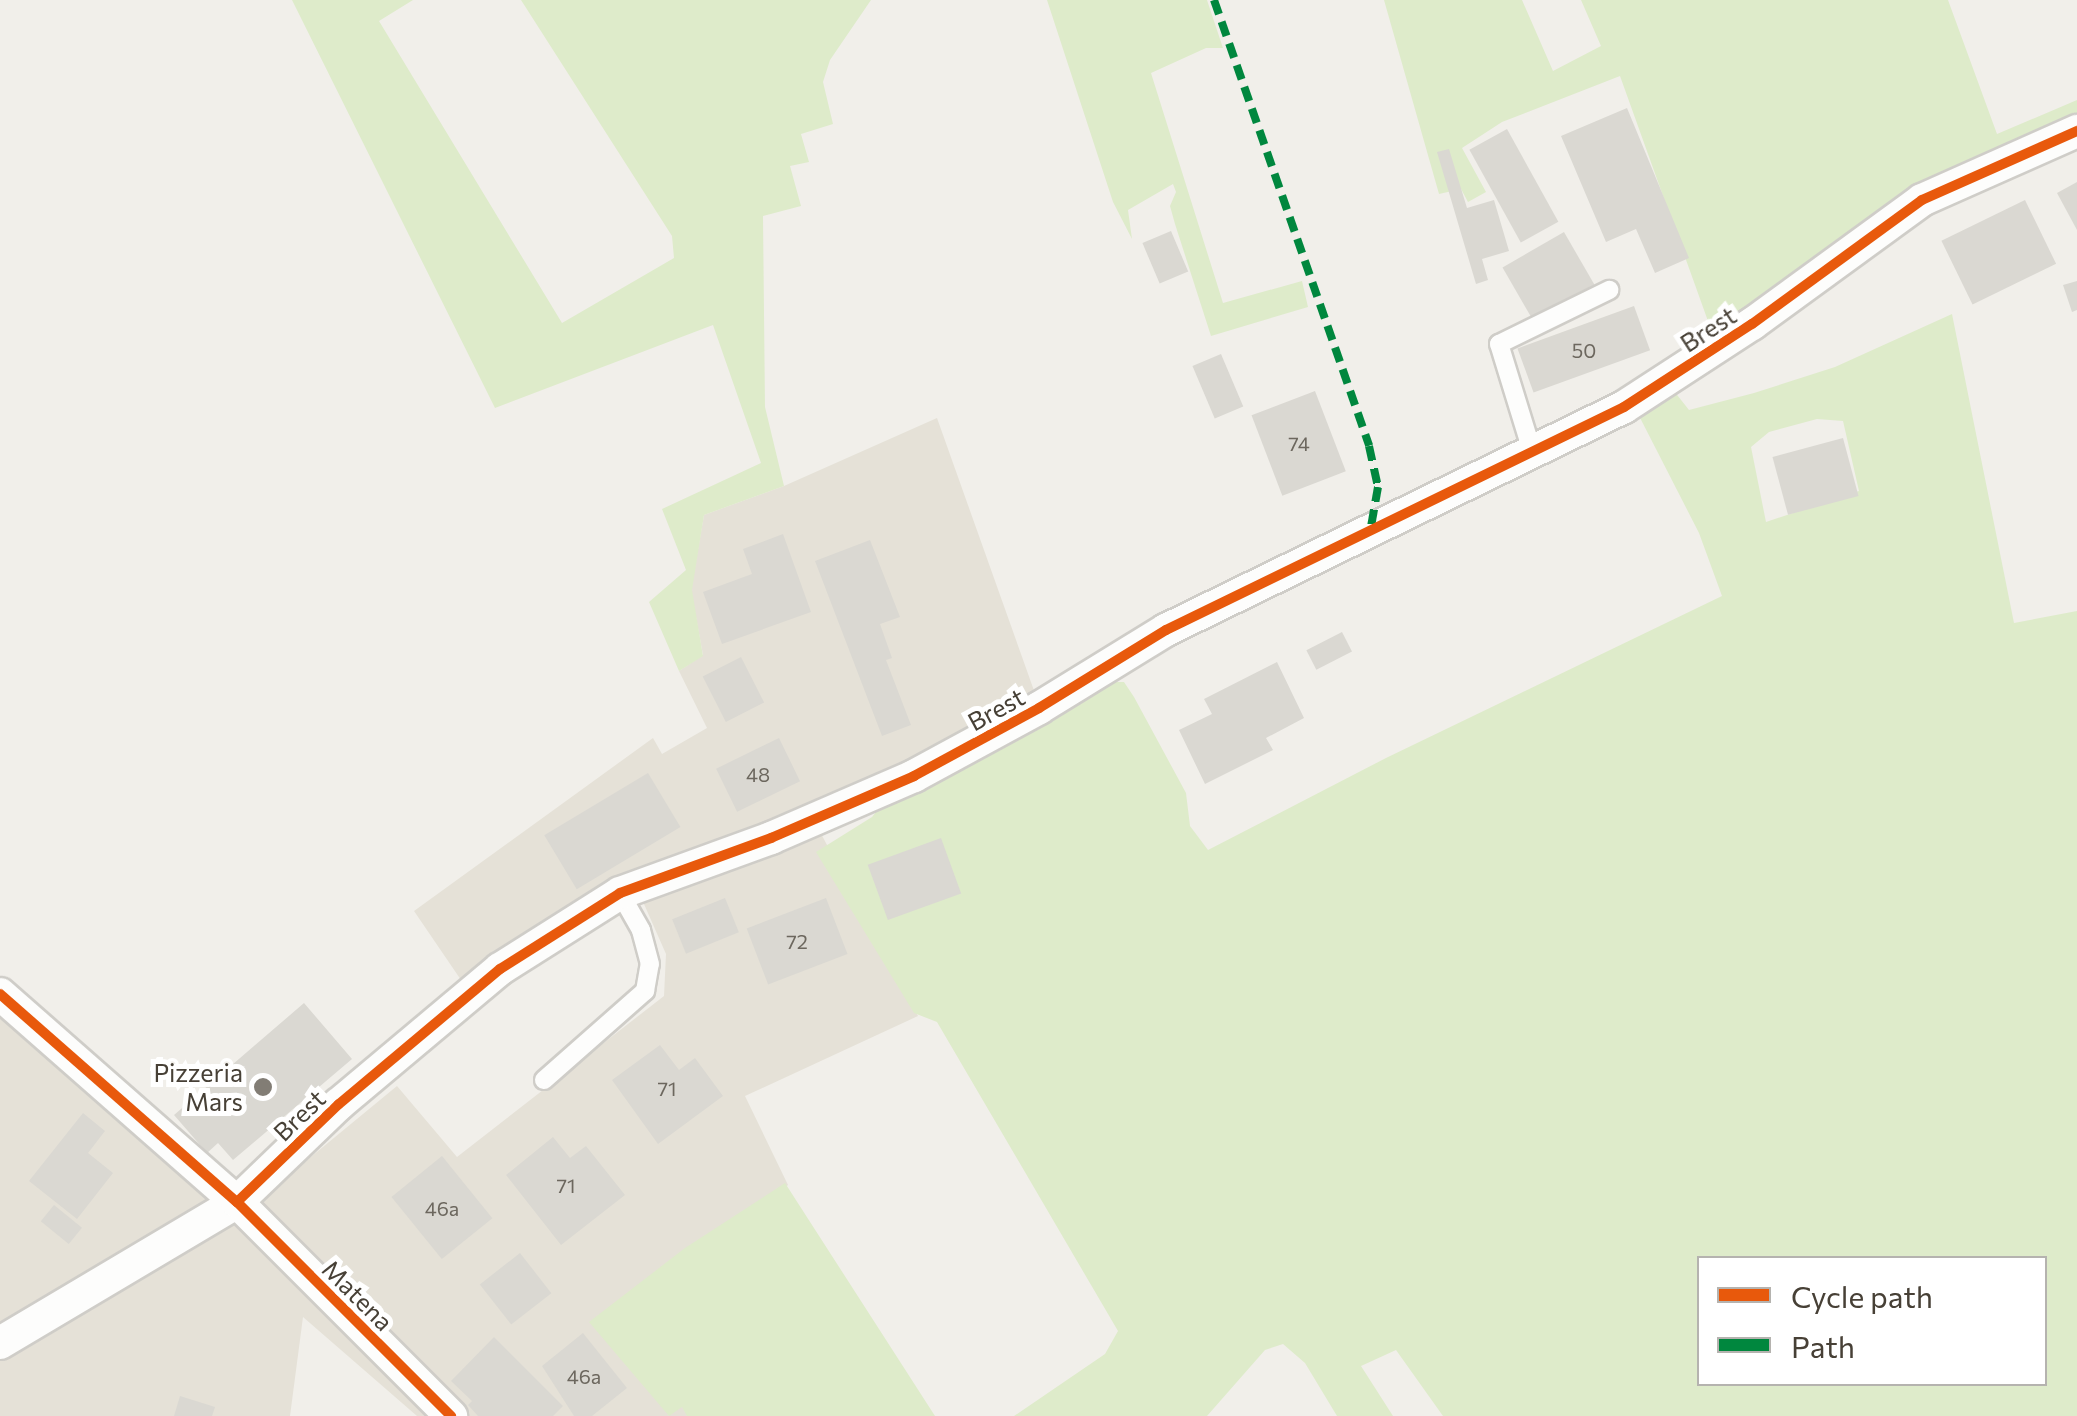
<!DOCTYPE html>
<html>
<head>
<meta charset="utf-8">
<style>
	body { margin:0 }
	#map { position:relative; width:2077px; height:1416px; overflow:hidden; background:#f1efea; font-family:Commissioner,sans-serif }
	div>[style] { position:absolute }
	[style*='--x'] { left:calc(var(--x)*1px); top:calc(var(--y)*1px); width:calc(var(--w)*1px); rotate:calc(var(--a)*1deg) }
	.residential>* { inset:0; background:#e5e1d7 }
	.green>* { inset:0; background:#deebca }
	.building>* { inset:0; background:#dad8d2; transform-origin:0 0 }
	.roads { filter:drop-shadow(2px 0 #cfcdc8) drop-shadow(-2px 0 #cfcdc8) drop-shadow(0 2px #cfcdc8) drop-shadow(0 -2px #cfcdc8) }
	.lane>* { height:18px; margin:-9px; padding:0 9px; transform-origin:9px; border-radius:9px; background:#fdfdfc }
	.street>* { height:32px; margin:-16px; padding:0 16px; transform-origin:16px; border-radius:16px; background:#fdfdfc }
	.quiet>* { height:8px; margin-top:-4px; transform-origin:0; background:repeating-linear-gradient(90deg,#00873e 0 15px,transparent 0 23px) }
	.cycleway>* { height:10px; margin:-5px; padding:0 5px; transform-origin:5px; border-radius:5px; background:#e8590c }
	.dots>* { width:28px; height:28px; translate:-50% -50%; box-sizing:border-box; border:5px solid #fff; border-radius:50% }
	span { translate:-50% -50%; white-space:nowrap; text-align:center; line-height:1.15; -webkit-text-stroke:10px #fff; paint-order:stroke }
	.number-label { font-size:20px; color:#6c675e }
	.number-label span { -webkit-text-stroke-width:0 }
	.street-label { font-size:25px; color:#474036 }
	.poi-label { font-size:25px; color:#474036 }
	.right { translate:-100% -50%; text-align:right }
	.legend { position:absolute; left:1697px; top:1256px; width:350px; height:130px; box-sizing:border-box; background:#fff; border:2px solid #b5b3af; margin:0; padding:12px 18px; list-style:none; font-size:30px; color:#474036 }
	.legend li { display:flex; align-items:center; gap:20px; height:50px }
	.legend b { width:50px; border:2px solid #b5b3af }
</style>
</head>
<body>
<div id="map">
	<div class="residential">
		<div style="clip-path:polygon(937px 418px,1037px 699px,810px 813px,918px 1016px,745px 1096px,788px 1185px,627px 1321px,713px 1416px,417px 1416px,303px 1317px,290px 1416px,0 1416px,0 1016px,232px 1222px,397px 1086px,457px 1157px,664px 996px,666px 954px,629px 870px,461px 980px,414px 911px,653px 738px,662px 754px,707px 728px,679px 671px,703px 655px,691px 590px,704px 515px,784px 486px)"></div>
	</div>
	<div class="green">
		<div style="clip-path:polygon(292px 0,413px 0,379px 21px,562px 323px,674px 258px,672px 236px,521px 0,871px 0,830px 60px,823px 82px,833px 124px,801px 134px,809px 162px,790px 166px,801px 206px,763px 216px,765px 407px,784px 486px,704px 515px,692px 590px,703px 656px,679px 671px,649px 602px,686px 570px,662px 509px,761px 463px,713px 325px,495px 408px)"></div>
		<div style="clip-path:polygon(1047px 0,1207px 0,1223px 48px,1206px 48px,1151px 73px,1223px 303px,1302px 281px,1308px 307px,1211px 336px,1175px 224px,1170px 206px,1176px 192px,1173px 184px,1128px 210px,1132px 239px,1113px 202px)"></div>
		<div style="clip-path:polygon(1384px 0,1522px 0,1553px 71px,1601px 46px,1581px 0,1948px 0,1997px 134px,2077px 100px,2077px 117px,1713px 335px,1620px 76px,1502px 122px,1462px 148px,1486px 192px,1468px 202px,1461px 189px,1439px 194px)"></div>
		<div style="clip-path:polygon(evenodd,1952px 314px,2014px 623px,2077px 611px,2077px 1416px,1443px 1416px,1396px 1350px,1361px 1366px,1393px 1416px,1337px 1416px,1305px 1363px,1283px 1344px,1265px 1350px,1207px 1416px,1014px 1416px,1105px 1354px,1118px 1331px,937px 1022px,914px 1013px,816px 852px,872px 817px,886px 799px,1109px 682px,1124px 682px,1134px 697px,1186px 793px,1190px 826px,1208px 850px,1386px 758px,1722px 596px,1699px 533px,1635px 408px,1674px 391px,1689px 410px,1754px 393px,1835px 367px,1952px 314px,1817px 419px,1843px 421px,1859px 491px,1766px 522px,1751px 447px,1769px 432px,1817px 419px,1952px 314px,1700px 1258px,2044px 1258px,2044px 1384px,1700px 1384px,1700px 1258px)"></div>
		<div style="clip-path:polygon(785px 1183px,935px 1416px,687px 1416px,682px 1407px,669px 1416px,589px 1322px,685px 1248px)"></div>
	</div>
	<div class="building">
		<div style="clip-path:polygon(1627px 108px,1689px 258px,1655px 273px,1636px 229px,1606px 242px,1561px 136px)"></div>
		<div style="left:1507px;top:129px;width:106px;height:43px;rotate:61deg"></div>
		<div style="clip-path:polygon(1449px 149px,1467px 208px,1494px 200px,1509px 251px,1482px 259px,1488px 280px,1476px 284px,1437px 152px)"></div>
		<div style="clip-path:polygon(2077px 182px,2077px 230px,2057px 193px)"></div>
		<div style="left:2025px;top:200px;width:71px;height:93px;rotate:64deg"></div>
		<div style="left:1171px;top:231px;width:44px;height:31px;rotate:67deg"></div>
		<div style="left:1564px;top:232px;width:61px;height:71px;rotate:60deg"></div>
		<div style="clip-path:polygon(2077px 281px,2077px 310px,2072px 312px,2063px 285px)"></div>
		<div style="left:1634px;top:306px;width:47px;height:124px;rotate:70deg"></div>
		<div style="left:1221px;top:354px;width:57px;height:31px;rotate:67deg"></div>
		<div style="left:1315px;top:391px;width:86px;height:68px;rotate:69deg"></div>
		<div style="left:1843px;top:438px;width:60px;height:73px;rotate:75deg"></div>
		<div style="clip-path:polygon(783px 534px,811px 612px,722px 644px,703px 592px,752px 574px,743px 549px)"></div>
		<div style="clip-path:polygon(870px 540px,900px 617px,880px 624px,892px 658px,886px 660px,911px 725px,882px 736px,815px 561px)"></div>
		<div style="left:1342px;top:632px;width:22px;height:40px;rotate:63deg"></div>
		<div style="left:741px;top:657px;width:51px;height:43px;rotate:63deg"></div>
		<div style="clip-path:polygon(1277px 662px,1304px 718px,1266px 738px,1273px 750px,1205px 784px,1179px 730px,1212px 714px,1204px 699px)"></div>
		<div style="left:779px;top:738px;width:48px;height:70px;rotate:64deg"></div>
		<div style="left:648px;top:773px;width:63px;height:121px;rotate:59deg"></div>
		<div style="left:941px;top:838px;width:59px;height:78px;rotate:70deg"></div>
		<div style="left:725px;top:898px;width:37px;height:57px;rotate:68deg"></div>
		<div style="left:826px;top:898px;width:60px;height:85px;rotate:69deg"></div>
		<div style="clip-path:polygon(304px 1003px,352px 1059px,233px 1160px,218px 1143px,207px 1153px,174px 1115px)"></div>
		<div style="clip-path:polygon(660px 1045px,679px 1070px,695px 1058px,723px 1096px,658px 1144px,612px 1080px)"></div>
		<div style="clip-path:polygon(83px 1113px,105px 1131px,88px 1153px,113px 1173px,77px 1219px,29px 1181px)"></div>
		<div style="clip-path:polygon(553px 1137px,570px 1158px,586px 1146px,625px 1195px,561px 1245px,506px 1175px)"></div>
		<div style="left:442px;top:1156px;width:80px;height:65px;rotate:51deg"></div>
		<div style="left:54px;top:1205px;width:36px;height:21px;rotate:39deg"></div>
		<div style="left:520px;top:1253px;width:51px;height:51px;rotate:52deg"></div>
		<div style="clip-path:polygon(583px 1333px,627px 1388px,592px 1416px,574px 1416px,542px 1366px)"></div>
		<div style="clip-path:polygon(494px 1337px,563px 1406px,553px 1416px,478px 1416px,468px 1405px,472px 1401px,451px 1381px)"></div>
		<div style="clip-path:polygon(180px 1396px,215px 1407px,212px 1416px,174px 1416px)"></div>
	</div>
	<div class="roads">
		<div class="lane">
			<div style="--x:1532;--y:451;--w:112;--a:-107.1"></div>
			<div style="--x:1499;--y:344;--w:123;--a:-26.1"></div>
			<div style="--x:544;--y:1080;--w:135;--a:-41.4"></div>
			<div style="--x:645;--y:991;--w:27;--a:-80"></div>
			<div style="--x:650;--y:964;--w:35;--a:-105"></div>
			<div style="--x:641;--y:930;--w:43;--a:-119.6"></div>
		</div>
		<div class="street">
			<div style="--x:0;--y:994;--w:315;--a:41.3"></div>
			<div style="--x:237;--y:1202;--w:303;--a:45"></div>
			<div style="--x:0;--y:1343;--w:276;--a:-30.7"></div>
			<div style="--x:237;--y:1202;--w:141;--a:-43.9"></div>
			<div style="--x:339;--y:1104;--w:210;--a:-40"></div>
			<div style="--x:500;--y:969;--w:142;--a:-32.3"></div>
			<div style="--x:620;--y:893;--w:161;--a:-20"></div>
			<div style="--x:771;--y:838;--w:156;--a:-23.4"></div>
			<div style="--x:914;--y:776;--w:142;--a:-28.5"></div>
			<div style="--x:1039;--y:708;--w:149;--a:-31.6"></div>
			<div style="--x:1166;--y:630;--w:509;--a:-25.96"></div>
			<div style="--x:1624;--y:407;--w:153;--a:-33"></div>
			<div style="--x:1752;--y:324;--w:210;--a:-36.1"></div>
			<div style="--x:1922;--y:200;--w:170;--a:-24"></div>
		</div>
	</div>
	<div class="quiet">
		<div style="--x:1214;--y:0;--w:472;--a:70.8"></div>
		<div style="--x:1369;--y:446;--w:42;--a:77.6"></div>
		<div style="--x:1378;--y:487;--w:40;--a:100"></div>
	</div>
	<div class="cycleway">
		<div style="--x:0;--y:994;--w:315;--a:41.3"></div>
		<div style="--x:237;--y:1202;--w:303;--a:45"></div>
		<div style="--x:237;--y:1202;--w:141;--a:-43.9"></div>
		<div style="--x:339;--y:1104;--w:210;--a:-40"></div>
		<div style="--x:500;--y:969;--w:142;--a:-32.3"></div>
		<div style="--x:620;--y:893;--w:161;--a:-20"></div>
		<div style="--x:771;--y:838;--w:156;--a:-23.4"></div>
		<div style="--x:914;--y:776;--w:142;--a:-28.5"></div>
		<div style="--x:1039;--y:708;--w:149;--a:-31.6"></div>
		<div style="--x:1166;--y:630;--w:509;--a:-25.96"></div>
		<div style="--x:1624;--y:407;--w:153;--a:-33"></div>
		<div style="--x:1752;--y:324;--w:210;--a:-36.1"></div>
		<div style="--x:1922;--y:200;--w:170;--a:-24"></div>
	</div>
	<div class="dots">
		<div style="left:263px;top:1087px;background:#827d75"></div>
	</div>
	<div class="number-label">
		<span style="left:1584px;top:350px">50</span>
		<span style="left:1299px;top:443px">74</span>
		<span style="left:758px;top:774px">48</span>
		<span style="left:797px;top:941px">72</span>
		<span style="left:667px;top:1088px">71</span>
		<span style="left:566px;top:1185px">71</span>
		<span style="left:442px;top:1208px">46a</span>
		<span style="left:584px;top:1376px">46a</span>
	</div>
	<div class="street-label">
		<span style="left:1708px;top:329px;rotate:-33deg">Brest</span>
		<span style="left:996px;top:709px;rotate:-29deg">Brest</span>
		<span style="left:299px;top:1115px;rotate:-44deg">Brest</span>
		<span style="left:358px;top:1295px;rotate:45deg">Matena</span>
	</div>
	<div class="poi-label">
		<span class="right" style="left:243px;top:1087px">Pizzeria<br>Mars</span>
	</div>
	<ul class="legend">
	<li><b style="height:12px;background:#e8590c"></b>Cycle path</li>
	<li><b style="height:12px;background:#00873e"></b>Path</li>
	</ul>
</div>
</body>
</html>
